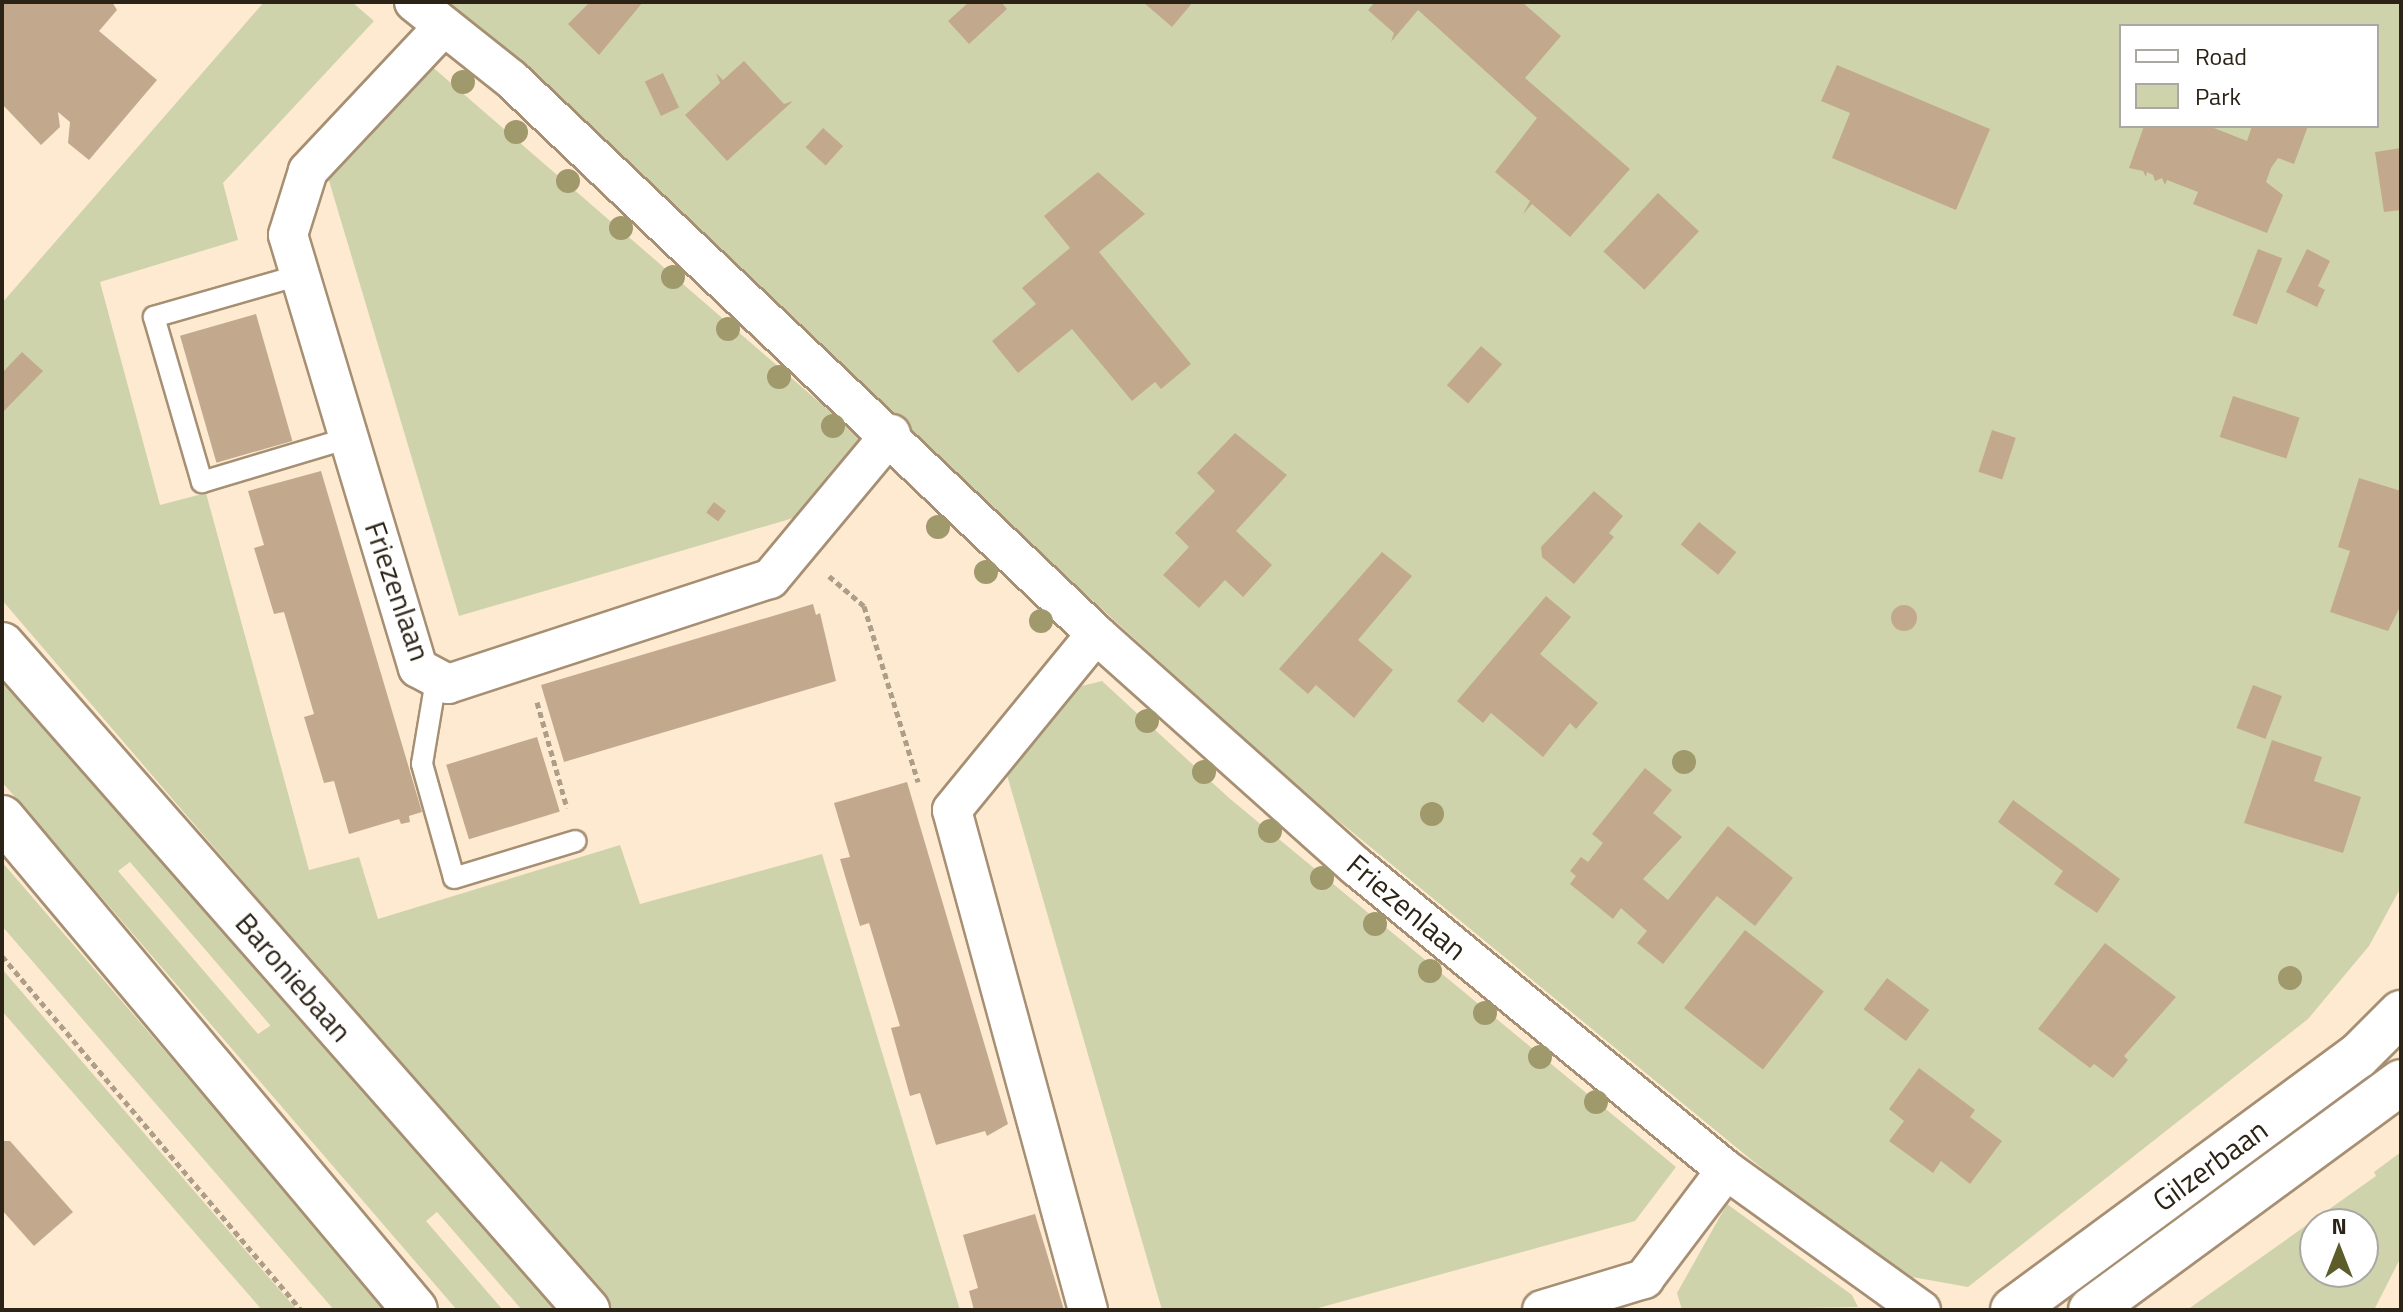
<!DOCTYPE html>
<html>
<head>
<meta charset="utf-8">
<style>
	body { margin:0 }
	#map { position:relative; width:2403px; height:1312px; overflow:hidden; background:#fdead1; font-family:"Titillium Web",sans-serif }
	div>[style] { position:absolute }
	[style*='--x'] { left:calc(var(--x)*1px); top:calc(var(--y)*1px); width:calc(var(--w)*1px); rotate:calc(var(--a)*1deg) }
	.green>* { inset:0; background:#cfd3ac }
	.building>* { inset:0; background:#c2a98d; transform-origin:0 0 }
	.round { border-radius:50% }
	.path>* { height:5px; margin-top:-2.5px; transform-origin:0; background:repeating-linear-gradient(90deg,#ad9e8a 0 6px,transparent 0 10px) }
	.roads { filter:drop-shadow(2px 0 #a68f73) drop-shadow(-2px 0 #a68f73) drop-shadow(0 2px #a68f73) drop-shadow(0 -2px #a68f73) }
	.service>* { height:20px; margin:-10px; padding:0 10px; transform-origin:10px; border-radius:10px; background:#fff }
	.minor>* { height:38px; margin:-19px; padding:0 19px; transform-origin:19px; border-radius:19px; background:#fff }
	.tertiary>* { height:44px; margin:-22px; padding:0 22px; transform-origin:22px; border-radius:22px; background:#fff }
	.secondary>* { height:44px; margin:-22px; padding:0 22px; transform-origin:22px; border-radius:22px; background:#fff }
	.trees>* { width:24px; height:24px; margin:-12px; border-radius:50%; background:#a0996c }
	span { translate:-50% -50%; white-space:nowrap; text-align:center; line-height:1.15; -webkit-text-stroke:7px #fff; paint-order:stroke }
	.street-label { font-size:30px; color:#2c2317 }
	.frame { position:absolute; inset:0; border:4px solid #2c2317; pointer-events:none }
	.legend { position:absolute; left:2119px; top:24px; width:260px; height:104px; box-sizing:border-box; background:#fff; border:2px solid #aba7a2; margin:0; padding:10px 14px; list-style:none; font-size:24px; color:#2c2317 }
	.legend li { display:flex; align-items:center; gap:16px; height:40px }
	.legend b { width:40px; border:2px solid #aba7a2 }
	.north { position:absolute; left:2299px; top:1208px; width:80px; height:80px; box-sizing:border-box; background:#fff; border:2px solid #aba7a2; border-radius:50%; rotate:0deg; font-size:22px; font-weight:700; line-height:32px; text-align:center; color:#2c2317 }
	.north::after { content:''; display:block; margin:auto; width:28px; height:36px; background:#5c5d2a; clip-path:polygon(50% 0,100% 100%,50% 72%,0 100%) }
</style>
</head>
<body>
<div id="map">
	<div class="green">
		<div style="clip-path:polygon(264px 2px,352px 2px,374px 21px,223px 183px,238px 240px,100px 282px,160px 505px,206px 493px,309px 870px,359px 857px,378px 919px,620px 845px,640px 904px,822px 854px,960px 1310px,610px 1310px,2px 600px,2px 303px)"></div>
		<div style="clip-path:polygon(evenodd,436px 2px,2401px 2px,2401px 887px,2369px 946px,2308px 1019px,1968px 1287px,1912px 1277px,1804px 1203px,1296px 786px,436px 2px,2121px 26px,2377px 26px,2377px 126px,2121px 126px,2121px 26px)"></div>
		<div style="clip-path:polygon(429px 64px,870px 446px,800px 516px,459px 616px,327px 174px)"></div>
		<div style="clip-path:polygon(evenodd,2px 664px,560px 1310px,522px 1310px,437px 1212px,426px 1221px,503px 1310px,457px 1310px,2px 782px,2px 664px,130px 862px,270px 1025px,270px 1026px,258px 1034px,118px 871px,130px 862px)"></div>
		<div style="clip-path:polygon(1102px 681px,1229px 798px,1676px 1167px,1635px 1221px,1311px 1310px,1162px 1310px,1007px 775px,1065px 690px)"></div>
		<div style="clip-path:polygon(2px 862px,388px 1310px,334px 1310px,2px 926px)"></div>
		<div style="clip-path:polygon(2px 969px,297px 1310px,262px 1310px,2px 1011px)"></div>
		<div style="clip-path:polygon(evenodd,2401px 1152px,2401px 1257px,2374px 1310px,2187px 1310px,2376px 1176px,2374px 1172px,2401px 1152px,2315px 1224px,2363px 1224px,2363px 1272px,2315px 1272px,2315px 1224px)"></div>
		<div style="clip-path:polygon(1727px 1204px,1852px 1295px,1858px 1307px,1682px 1310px,1677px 1293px)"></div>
	</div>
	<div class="building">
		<div style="clip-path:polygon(2px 2px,112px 2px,117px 10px,99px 31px,157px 80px,89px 160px,68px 143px,70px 122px,58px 112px,60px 127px,41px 145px,2px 104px)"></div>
		<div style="clip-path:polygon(590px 2px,643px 2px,599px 55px,568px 24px)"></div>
		<div style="clip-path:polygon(969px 2px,1001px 2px,1007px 9px,969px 44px,948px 21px)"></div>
		<div style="clip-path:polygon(1143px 2px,1193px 2px,1172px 27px)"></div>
		<div style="clip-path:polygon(1375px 2px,1522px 2px,1561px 36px,1525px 78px,1630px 169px,1570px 237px,1532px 204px,1523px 214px,1530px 201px,1495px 172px,1537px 118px,1418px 10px,1391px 42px,1394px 33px,1368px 10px)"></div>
		<div style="clip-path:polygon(744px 61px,784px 104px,793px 101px,727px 161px,685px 115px,720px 83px,716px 73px,723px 80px)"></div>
		<div style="clip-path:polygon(1837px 65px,1990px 129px,1956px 210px,1832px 158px,1850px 113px,1821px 101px)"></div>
		<div style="left:663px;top:73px;width:38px;height:20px;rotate:65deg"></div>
		<div style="clip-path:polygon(2144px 126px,2209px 126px,2247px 141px,2252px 126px,2308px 126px,2294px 164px,2278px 158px,2271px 168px,2266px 182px,2283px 195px,2267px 233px,2193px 204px,2198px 192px,2167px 180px,2165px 185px,2162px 178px,2155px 181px,2153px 175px,2147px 172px,2146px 177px,2143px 171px,2129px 168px)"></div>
		<div style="left:823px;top:128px;width:27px;height:26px;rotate:42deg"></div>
		<div style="clip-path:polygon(2401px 148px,2401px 210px,2384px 212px,2375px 152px)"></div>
		<div style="clip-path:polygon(1098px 172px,1145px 214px,1099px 252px,1191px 364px,1161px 389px,1155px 382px,1132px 401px,1072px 329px,1018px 373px,992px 341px,1036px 304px,1022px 288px,1070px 248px,1044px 216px)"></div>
		<div style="left:1658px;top:193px;width:56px;height:80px;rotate:43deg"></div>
		<div style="left:2258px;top:249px;width:26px;height:71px;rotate:21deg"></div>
		<div style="clip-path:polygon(2307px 249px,2330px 261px,2318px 286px,2325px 290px,2317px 307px,2286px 292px)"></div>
		<div style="left:256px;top:314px;width:132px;height:79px;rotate:74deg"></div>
		<div style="left:1481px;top:346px;width:28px;height:52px;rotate:41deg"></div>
		<div style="clip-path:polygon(22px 352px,43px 371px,2px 413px,2px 373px)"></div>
		<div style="left:2233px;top:396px;width:70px;height:43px;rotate:18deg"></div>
		<div style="left:1992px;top:430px;width:25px;height:44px;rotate:18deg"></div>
		<div style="clip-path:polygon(1235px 433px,1287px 475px,1236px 531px,1272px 565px,1243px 597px,1225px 580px,1199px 608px,1163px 575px,1189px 547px,1175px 533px,1215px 491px,1197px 473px)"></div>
		<div style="clip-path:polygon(321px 471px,422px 812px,409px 816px,410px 822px,401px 824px,399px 819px,349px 834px,334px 781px,324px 783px,304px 717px,314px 714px,284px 612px,274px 614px,254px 548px,264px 545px,248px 491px)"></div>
		<div style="clip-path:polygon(2359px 478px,2401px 491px,2401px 605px,2388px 631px,2330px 612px,2350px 551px,2338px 547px)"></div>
		<div style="clip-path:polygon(1594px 491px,1623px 516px,1609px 533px,1614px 537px,1574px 584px,1542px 557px,1541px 547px)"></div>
		<div style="left:714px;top:502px;width:15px;height:13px;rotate:37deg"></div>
		<div style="left:1699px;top:522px;width:48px;height:29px;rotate:39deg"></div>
		<div style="clip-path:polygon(1382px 552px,1412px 576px,1358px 640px,1393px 670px,1354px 718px,1316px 685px,1308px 694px,1279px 669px)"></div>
		<div style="clip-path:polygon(1546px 596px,1571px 617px,1540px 654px,1598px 703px,1576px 729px,1570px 723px,1543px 757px,1491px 713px,1483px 723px,1457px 701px)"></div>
		<div style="clip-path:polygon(813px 604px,816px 615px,820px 613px,836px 681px,564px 762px,541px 685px)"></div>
		<div class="round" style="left:1891px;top:605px;width:26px;height:26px"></div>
		<div style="left:2253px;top:685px;width:31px;height:46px;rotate:21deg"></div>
		<div style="left:537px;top:737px;width:78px;height:95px;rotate:73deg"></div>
		<div style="clip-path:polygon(2272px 740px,2322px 757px,2314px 781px,2361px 797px,2343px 853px,2244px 823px)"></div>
		<div style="clip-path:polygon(1645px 768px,1672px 790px,1653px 813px,1682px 837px,1643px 879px,1668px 900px,1728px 826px,1793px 878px,1755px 926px,1717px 896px,1663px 964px,1637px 943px,1647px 931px,1621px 908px,1613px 919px,1570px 884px,1576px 876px,1570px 871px,1581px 857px,1588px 862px,1603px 843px,1592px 834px)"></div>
		<div style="clip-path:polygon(907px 782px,1008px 1124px,987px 1136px,985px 1131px,936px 1145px,920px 1093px,910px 1096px,891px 1028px,900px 1026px,869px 923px,860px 926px,840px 859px,850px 857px,834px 803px)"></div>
		<div style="clip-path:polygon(2013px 800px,2120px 879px,2097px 913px,2054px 884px,2063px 871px,1998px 822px)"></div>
		<div style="left:1745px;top:930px;width:100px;height:99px;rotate:38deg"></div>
		<div style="clip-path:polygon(2105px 943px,2176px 997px,2124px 1056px,2128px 1060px,2113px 1078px,2094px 1064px,2090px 1068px,2038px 1029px)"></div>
		<div style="left:1887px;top:978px;width:53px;height:39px;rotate:37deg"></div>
		<div style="clip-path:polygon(1919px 1068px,1975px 1110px,1970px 1117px,2002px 1141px,1970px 1184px,1941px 1161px,1933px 1173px,1889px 1141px,1904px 1121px,1889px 1109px)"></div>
		<div style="clip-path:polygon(2px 1141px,10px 1141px,73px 1212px,34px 1246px,2px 1210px)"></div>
		<div style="clip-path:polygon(1035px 1214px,1064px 1310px,974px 1310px,969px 1291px,978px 1288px,963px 1235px)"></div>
	</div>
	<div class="path">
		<div style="--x:829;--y:576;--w:46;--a:40.6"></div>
		<div style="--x:864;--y:606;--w:184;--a:72.9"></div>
		<div style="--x:537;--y:702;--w:110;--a:74.2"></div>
		<div style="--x:2;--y:956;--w:463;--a:49.8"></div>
	</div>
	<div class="roads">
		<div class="service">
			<div style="--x:300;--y:275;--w:152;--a:164"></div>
			<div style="--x:154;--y:317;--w:172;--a:73.8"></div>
			<div style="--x:202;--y:482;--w:153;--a:-16.7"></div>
			<div style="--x:436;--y:680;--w:85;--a:99.5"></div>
			<div style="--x:422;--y:764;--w:118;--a:74.3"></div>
			<div style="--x:454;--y:878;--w:127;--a:-16.9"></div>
		</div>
		<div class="minor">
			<div style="--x:414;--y:2;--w:124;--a:38.4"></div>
			<div style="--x:511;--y:79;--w:806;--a:43.49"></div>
			<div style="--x:1096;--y:634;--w:350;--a:41.8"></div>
			<div style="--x:1357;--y:867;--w:477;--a:39.4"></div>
			<div style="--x:1726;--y:1170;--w:240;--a:35.7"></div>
			<div style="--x:444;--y:26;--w:199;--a:133.2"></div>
			<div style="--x:308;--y:171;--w:67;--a:107.4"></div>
			<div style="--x:288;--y:235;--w:452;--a:73.3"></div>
			<div style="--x:418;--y:668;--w:34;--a:28"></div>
			<div style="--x:448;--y:684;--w:339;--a:-18.1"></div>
			<div style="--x:770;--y:579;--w:189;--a:-50.2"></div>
			<div style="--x:1088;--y:1310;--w:518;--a:-105.22"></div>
			<div style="--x:952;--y:810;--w:227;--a:-50.7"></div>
			<div style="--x:1542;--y:1310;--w:107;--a:-16.9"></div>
			<div style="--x:1644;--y:1279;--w:136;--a:-53"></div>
		</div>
		<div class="tertiary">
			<div style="--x:2013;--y:1310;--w:428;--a:-36.4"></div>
			<div style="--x:2358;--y:1056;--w:61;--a:-45"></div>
			<div style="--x:2091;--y:1310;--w:385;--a:-36.3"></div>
		</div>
		<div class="secondary">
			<div style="--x:2;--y:645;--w:886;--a:48.66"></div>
			<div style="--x:2;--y:818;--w:642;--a:49.99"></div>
		</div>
	</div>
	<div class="trees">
		<div style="left:463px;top:82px"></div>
		<div style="left:516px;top:132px"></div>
		<div style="left:568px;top:181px"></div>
		<div style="left:621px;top:228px"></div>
		<div style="left:673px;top:277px"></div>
		<div style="left:728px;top:329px"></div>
		<div style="left:779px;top:377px"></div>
		<div style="left:833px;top:426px"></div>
		<div style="left:938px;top:527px"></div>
		<div style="left:986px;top:572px"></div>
		<div style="left:1041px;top:621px"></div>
		<div style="left:1147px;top:721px"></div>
		<div style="left:1684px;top:762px"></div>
		<div style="left:1204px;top:772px"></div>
		<div style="left:1432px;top:814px"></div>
		<div style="left:1270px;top:831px"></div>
		<div style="left:1322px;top:878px"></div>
		<div style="left:1375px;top:924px"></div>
		<div style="left:1430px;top:971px"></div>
		<div style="left:2290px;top:978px"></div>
		<div style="left:1485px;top:1013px"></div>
		<div style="left:1540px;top:1057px"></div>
		<div style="left:1596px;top:1102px"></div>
	</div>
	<div class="street-label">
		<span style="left:398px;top:591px;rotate:71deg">Friezenlaan</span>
		<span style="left:1407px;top:907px;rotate:40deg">Friezenlaan</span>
		<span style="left:294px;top:977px;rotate:49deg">Baroniebaan</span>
		<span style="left:2210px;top:1165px;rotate:-36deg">Gilzerbaan</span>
	</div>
	<div class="frame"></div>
	<ul class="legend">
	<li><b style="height:10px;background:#fff"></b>Road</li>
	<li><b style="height:22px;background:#cfd3ac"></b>Park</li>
	</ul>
	<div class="north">N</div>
</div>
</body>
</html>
